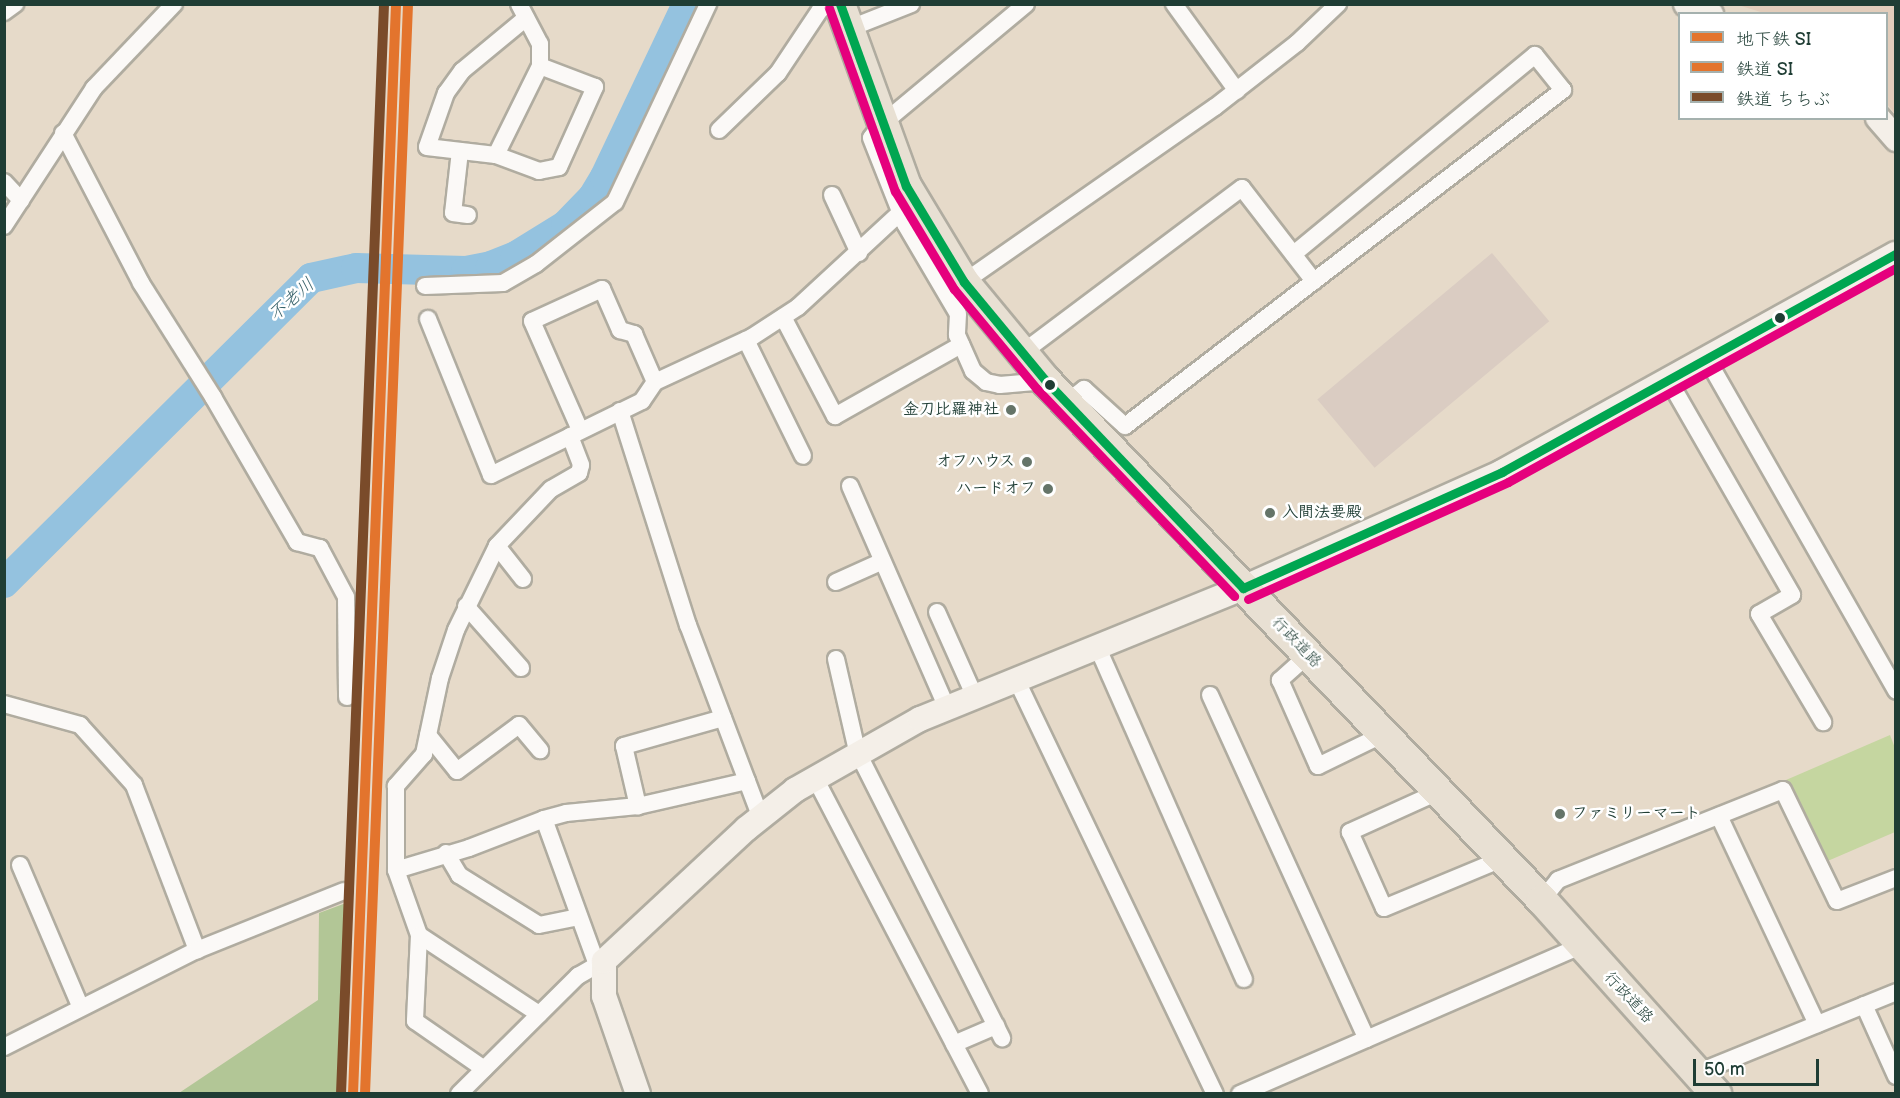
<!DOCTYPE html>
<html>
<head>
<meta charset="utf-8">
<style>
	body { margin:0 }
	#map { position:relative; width:1900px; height:1098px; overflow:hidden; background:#e6dac9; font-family:"Balsamiq Sans","Klee One",sans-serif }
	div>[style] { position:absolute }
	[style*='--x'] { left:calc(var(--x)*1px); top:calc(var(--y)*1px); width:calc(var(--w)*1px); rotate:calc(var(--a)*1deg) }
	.built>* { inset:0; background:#e2cdbb }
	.industrial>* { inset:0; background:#daccc2; transform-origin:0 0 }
	.green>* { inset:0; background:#c5d6a0 }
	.forest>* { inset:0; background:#b2c696 }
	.river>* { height:30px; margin:-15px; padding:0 15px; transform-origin:15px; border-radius:15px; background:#94c2df }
	.roads { filter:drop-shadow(2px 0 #b0aca0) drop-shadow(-2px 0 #b0aca0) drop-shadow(0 2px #b0aca0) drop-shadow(0 -2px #b0aca0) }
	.street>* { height:16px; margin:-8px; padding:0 8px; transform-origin:8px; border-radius:8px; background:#fbf9f7 }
	.secondary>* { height:24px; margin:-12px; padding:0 12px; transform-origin:12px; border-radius:12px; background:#f4efe8 }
	.highway>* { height:30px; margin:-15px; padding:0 15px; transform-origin:15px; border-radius:15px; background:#e8e0d3 }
	.bus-1>* { height:9px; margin:-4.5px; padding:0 4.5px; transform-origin:4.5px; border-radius:4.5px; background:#00a651 }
	.bus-2>* { height:9px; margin:-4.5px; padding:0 4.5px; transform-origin:4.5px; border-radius:4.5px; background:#e5007d }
	.rail-1>* { height:10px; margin:-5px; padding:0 5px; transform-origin:5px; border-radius:5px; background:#e3742d }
	.rail-2>* { height:10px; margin:-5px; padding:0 5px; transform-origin:5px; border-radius:5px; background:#7a4b2a }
	.metro-1>* { height:10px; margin:-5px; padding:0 5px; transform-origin:5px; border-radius:5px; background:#e3742d }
	.dots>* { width:16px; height:16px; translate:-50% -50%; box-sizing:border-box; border:3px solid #fff; border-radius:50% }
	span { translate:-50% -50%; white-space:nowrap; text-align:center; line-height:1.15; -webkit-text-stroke:5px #fff; paint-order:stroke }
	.poi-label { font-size:16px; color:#1f3d34; font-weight:700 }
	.right { translate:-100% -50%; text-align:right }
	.left { translate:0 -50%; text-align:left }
	.street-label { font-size:16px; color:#1f3d34 }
	.water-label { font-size:18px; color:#38626a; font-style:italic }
	.frame { position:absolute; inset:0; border:6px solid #1f3d34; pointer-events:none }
	.legend { position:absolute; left:1678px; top:12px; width:210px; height:108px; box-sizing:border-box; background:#fff; border:2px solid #a5b1ae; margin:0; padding:8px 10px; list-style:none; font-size:18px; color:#1f3d34 }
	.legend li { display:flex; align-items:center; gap:12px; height:30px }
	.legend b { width:30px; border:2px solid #a5b1ae }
	.scale { position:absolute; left:1693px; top:1059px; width:126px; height:27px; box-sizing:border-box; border:3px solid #1f3d34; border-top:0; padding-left:8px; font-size:18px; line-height:21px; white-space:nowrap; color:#1f3d34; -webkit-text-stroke:4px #fff; paint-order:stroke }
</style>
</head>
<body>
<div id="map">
	<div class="built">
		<div style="clip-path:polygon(1738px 5px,1895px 5px,1895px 114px,1887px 104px,1886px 14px,1764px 13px)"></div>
	</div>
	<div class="industrial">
		<div style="left:1492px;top:253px;width:89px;height:228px;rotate:50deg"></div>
	</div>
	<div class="green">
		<div style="clip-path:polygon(1890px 735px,1895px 748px,1895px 832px,1823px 863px,1786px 780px)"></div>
	</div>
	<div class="forest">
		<div style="clip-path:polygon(346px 903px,337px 1093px,179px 1093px,318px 1000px,319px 913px)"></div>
	</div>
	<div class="river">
		<div style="--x:4;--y:583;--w:433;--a:-44.8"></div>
		<div style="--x:311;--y:278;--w:46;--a:-12.5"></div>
		<div style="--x:356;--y:268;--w:110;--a:1.6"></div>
		<div style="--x:466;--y:271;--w:25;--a:-11"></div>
		<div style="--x:491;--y:266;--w:27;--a:-22"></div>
		<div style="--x:516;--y:256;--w:59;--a:-31.8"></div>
		<div style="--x:566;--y:225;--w:39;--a:-46"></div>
		<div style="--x:593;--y:197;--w:23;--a:-59"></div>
		<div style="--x:605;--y:177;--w:191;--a:-64.6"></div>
	</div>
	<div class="roads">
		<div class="street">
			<div style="--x:1026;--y:4;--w:189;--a:140.2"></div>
			<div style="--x:881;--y:125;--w:16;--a:128"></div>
			<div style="--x:871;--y:138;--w:92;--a:68.4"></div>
			<div style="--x:905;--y:224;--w:104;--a:59.5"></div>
			<div style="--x:958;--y:314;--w:21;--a:93"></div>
			<div style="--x:957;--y:335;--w:39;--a:66"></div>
			<div style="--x:973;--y:371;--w:17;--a:40"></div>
			<div style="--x:986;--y:382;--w:14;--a:12"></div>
			<div style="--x:1000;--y:385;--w:46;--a:-5"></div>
			<div style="--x:1174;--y:4;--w:107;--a:54.1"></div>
			<div style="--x:4;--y:12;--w:14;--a:-36"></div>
			<div style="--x:526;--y:18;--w:83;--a:140.4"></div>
			<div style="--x:462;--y:71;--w:27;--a:126"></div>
			<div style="--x:446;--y:93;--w:57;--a:109.4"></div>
			<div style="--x:427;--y:147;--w:69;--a:6.6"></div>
			<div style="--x:496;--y:155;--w:46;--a:20.4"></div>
			<div style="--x:539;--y:171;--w:20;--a:-11"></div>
			<div style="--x:559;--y:167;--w:88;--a:-65.8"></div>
			<div style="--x:595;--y:87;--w:59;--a:-159.1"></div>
			<div style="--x:848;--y:29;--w:68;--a:-21.6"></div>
			<div style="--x:719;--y:130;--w:82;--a:-44"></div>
			<div style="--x:778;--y:73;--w:76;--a:-56.3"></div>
			<div style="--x:820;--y:10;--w:10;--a:-37"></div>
			<div style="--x:63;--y:133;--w:169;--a:62.5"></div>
			<div style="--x:141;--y:283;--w:135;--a:57.7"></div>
			<div style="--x:213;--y:397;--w:168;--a:59.9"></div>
			<div style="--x:297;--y:542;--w:24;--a:15"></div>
			<div style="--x:320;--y:548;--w:55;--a:62"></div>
			<div style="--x:346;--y:597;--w:100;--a:89.4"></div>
			<div style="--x:460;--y:151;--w:62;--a:96.4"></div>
			<div style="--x:453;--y:213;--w:15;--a:8"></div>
			<div style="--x:496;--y:155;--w:99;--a:-63.7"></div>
			<div style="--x:540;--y:66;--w:22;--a:-90"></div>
			<div style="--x:540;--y:44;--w:45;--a:-117.7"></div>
			<div style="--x:4;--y:182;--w:25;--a:47"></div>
			<div style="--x:832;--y:195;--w:64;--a:65"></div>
			<div style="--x:4;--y:226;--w:165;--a:-56.9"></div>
			<div style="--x:94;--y:88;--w:116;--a:-46.4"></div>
			<div style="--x:964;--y:282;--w:306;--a:-34.9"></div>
			<div style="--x:1215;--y:107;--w:104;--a:-38"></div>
			<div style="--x:1297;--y:43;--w:57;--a:-43.6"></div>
			<div style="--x:425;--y:286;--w:78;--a:-2.2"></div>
			<div style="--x:503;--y:283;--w:38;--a:-30"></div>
			<div style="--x:536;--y:264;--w:100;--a:-38.1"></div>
			<div style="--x:615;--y:202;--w:219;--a:-64.8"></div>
			<div style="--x:783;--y:317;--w:112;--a:62.3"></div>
			<div style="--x:835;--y:416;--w:145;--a:-29.4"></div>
			<div style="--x:428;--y:319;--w:168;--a:68"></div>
			<div style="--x:491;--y:475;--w:168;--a:-26.1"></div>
			<div style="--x:642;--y:401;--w:23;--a:-56"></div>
			<div style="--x:655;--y:382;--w:107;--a:-24.9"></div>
			<div style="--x:752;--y:337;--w:55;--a:-33.1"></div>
			<div style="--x:798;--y:307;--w:139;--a:-42.7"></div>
			<div style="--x:746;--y:340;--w:129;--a:63.8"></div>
			<div style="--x:1022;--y:353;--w:275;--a:-36.9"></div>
			<div style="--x:1242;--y:188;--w:118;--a:52.3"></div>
			<div style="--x:1707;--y:359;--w:382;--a:60.3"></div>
			<div style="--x:1668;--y:379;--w:249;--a:60.1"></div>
			<div style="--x:1792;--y:595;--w:38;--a:150"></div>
			<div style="--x:1759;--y:614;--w:126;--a:59.3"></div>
			<div style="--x:1066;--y:403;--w:23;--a:-38"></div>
			<div style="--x:1084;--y:389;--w:55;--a:42.1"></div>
			<div style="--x:1125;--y:426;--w:552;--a:-37.49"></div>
			<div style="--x:1563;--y:90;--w:45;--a:-128.7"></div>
			<div style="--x:1535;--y:55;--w:313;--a:140.5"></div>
			<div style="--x:620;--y:411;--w:225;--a:72.4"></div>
			<div style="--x:688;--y:625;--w:206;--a:69.3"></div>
			<div style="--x:580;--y:430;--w:119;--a:-113.8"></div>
			<div style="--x:532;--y:321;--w:77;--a:-24.6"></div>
			<div style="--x:602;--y:289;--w:45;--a:66.3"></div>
			<div style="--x:620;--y:330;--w:15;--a:16"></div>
			<div style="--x:634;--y:334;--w:52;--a:66.4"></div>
			<div style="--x:570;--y:436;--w:31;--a:69"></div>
			<div style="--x:581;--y:465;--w:8;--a:104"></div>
			<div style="--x:579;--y:473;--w:32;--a:150"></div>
			<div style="--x:551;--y:489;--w:79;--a:133.5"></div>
			<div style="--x:497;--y:546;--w:93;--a:116"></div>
			<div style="--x:456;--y:630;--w:51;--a:108.4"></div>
			<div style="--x:440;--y:678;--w:78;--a:101.9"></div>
			<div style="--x:424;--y:754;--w:43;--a:131.2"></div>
			<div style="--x:396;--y:786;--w:84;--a:90"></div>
			<div style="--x:396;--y:870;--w:76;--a:-16.8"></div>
			<div style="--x:469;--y:848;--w:80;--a:-21.1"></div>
			<div style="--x:544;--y:819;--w:155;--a:70"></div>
			<div style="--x:850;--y:486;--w:242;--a:66.4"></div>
			<div style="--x:497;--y:546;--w:42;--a:51.8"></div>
			<div style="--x:836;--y:582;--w:51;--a:-24.1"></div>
			<div style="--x:466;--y:606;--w:83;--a:48.4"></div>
			<div style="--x:937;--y:612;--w:93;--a:65.9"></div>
			<div style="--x:1097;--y:646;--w:364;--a:66.2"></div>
			<div style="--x:1308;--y:655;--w:38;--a:138"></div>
			<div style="--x:1280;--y:680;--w:94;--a:66.2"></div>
			<div style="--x:1318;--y:766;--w:73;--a:-25.9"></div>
			<div style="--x:836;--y:659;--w:94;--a:77.1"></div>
			<div style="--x:857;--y:751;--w:322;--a:63.2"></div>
			<div style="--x:1017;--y:681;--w:458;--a:64.4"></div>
			<div style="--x:1210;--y:695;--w:378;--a:65.5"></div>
			<div style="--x:4;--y:704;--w:79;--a:15.4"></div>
			<div style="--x:80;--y:725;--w:81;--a:48"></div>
			<div style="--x:134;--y:785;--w:177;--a:69.1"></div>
			<div style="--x:723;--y:718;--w:103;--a:164.2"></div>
			<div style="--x:624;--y:746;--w:62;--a:76.9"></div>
			<div style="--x:638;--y:806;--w:112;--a:-12.9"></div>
			<div style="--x:428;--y:735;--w:46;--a:51.1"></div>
			<div style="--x:457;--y:771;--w:77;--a:-36.6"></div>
			<div style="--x:519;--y:725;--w:33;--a:50"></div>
			<div style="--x:815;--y:778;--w:356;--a:62.4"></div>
			<div style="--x:1438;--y:792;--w:97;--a:155.6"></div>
			<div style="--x:1350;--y:832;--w:83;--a:65.9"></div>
			<div style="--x:1384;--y:908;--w:128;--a:-22.6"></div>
			<div style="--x:1719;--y:816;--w:230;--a:64.8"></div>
			<div style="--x:544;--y:819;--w:23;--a:-15"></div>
			<div style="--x:566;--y:813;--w:72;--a:-5.6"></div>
			<div style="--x:446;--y:853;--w:26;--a:59"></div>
			<div style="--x:459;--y:875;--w:94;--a:32"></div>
			<div style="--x:539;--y:925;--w:41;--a:-11.3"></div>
			<div style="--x:20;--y:865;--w:155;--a:66.9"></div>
			<div style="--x:396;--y:870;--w:69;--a:70.5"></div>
			<div style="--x:419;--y:935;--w:86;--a:92.7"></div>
			<div style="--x:415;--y:1021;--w:84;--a:34.8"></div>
			<div style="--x:1542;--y:900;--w:26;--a:-51"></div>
			<div style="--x:1558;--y:880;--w:242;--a:-21.8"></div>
			<div style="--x:1783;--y:790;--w:123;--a:64.1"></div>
			<div style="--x:1837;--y:901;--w:63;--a:-21.3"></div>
			<div style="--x:419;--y:935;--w:144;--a:33.4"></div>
			<div style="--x:1864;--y:1005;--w:78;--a:65.7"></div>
			<div style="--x:954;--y:1044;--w:46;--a:-23.2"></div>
			<div style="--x:4;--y:1047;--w:216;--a:-26.7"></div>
			<div style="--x:197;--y:950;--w:158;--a:-21.9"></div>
			<div style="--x:1697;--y:1073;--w:215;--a:-22.1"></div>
			<div style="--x:459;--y:1094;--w:168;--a:-44.8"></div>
			<div style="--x:578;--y:976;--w:30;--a:-30"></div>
			<div style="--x:1240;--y:1094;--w:371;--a:-23.5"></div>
		</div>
		<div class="secondary">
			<div style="--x:1686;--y:4;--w:27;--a:22"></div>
			<div style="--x:1878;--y:118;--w:28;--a:49"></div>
			<div style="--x:638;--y:1094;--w:104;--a:-109.1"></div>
			<div style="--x:604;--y:996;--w:35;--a:-90"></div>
			<div style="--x:604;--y:961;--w:194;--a:-42.9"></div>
			<div style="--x:746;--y:829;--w:63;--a:-38.5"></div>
			<div style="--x:795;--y:790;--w:144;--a:-29.6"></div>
			<div style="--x:920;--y:719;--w:349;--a:-22.1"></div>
			<div style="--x:1243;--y:588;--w:284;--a:-24.1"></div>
			<div style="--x:1502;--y:472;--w:450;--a:-29"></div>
		</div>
		<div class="highway">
			<div style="--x:840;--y:4;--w:194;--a:70.1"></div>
			<div style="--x:906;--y:186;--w:112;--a:58.9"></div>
			<div style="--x:964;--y:282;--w:129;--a:50.4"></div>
			<div style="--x:1046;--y:381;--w:718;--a:46.3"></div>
			<div style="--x:1542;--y:900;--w:261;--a:48.1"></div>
		</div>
	</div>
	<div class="bus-1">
		<div style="--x:840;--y:4;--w:194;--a:70.1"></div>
		<div style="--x:906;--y:186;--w:112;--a:58.9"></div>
		<div style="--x:964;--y:282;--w:129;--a:50.4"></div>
		<div style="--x:1046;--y:381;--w:286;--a:46.4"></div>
		<div style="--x:1243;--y:588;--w:284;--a:-24.1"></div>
		<div style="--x:1502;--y:472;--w:450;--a:-29"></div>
	</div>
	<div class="bus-2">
		<div style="--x:829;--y:8;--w:195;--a:70.2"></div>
		<div style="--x:895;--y:191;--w:114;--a:59"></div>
		<div style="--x:954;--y:289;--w:130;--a:50.3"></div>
		<div style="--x:1037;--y:389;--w:286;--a:46.4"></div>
		<div style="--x:1248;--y:599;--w:285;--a:-24.2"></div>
		<div style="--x:1508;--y:482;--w:443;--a:-28.9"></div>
	</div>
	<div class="rail-1">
		<div style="--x:365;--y:1094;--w:1091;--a:-87.74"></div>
	</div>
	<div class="rail-2">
		<div style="--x:341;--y:1094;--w:1091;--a:-87.74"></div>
	</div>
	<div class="metro-1">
		<div style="--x:353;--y:1094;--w:1091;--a:-87.74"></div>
	</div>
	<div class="dots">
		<div style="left:1780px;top:318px;background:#1f3d34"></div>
		<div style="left:1050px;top:385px;background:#1f3d34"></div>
		<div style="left:1011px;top:410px;background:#657468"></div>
		<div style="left:1027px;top:462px;background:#657468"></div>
		<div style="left:1048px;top:489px;background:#657468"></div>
		<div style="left:1270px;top:513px;background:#657468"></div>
		<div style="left:1560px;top:814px;background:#657468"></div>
	</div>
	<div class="poi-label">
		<span class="right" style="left:999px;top:410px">金刀比羅神社</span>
		<span class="right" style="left:1015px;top:462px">オフハウス</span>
		<span class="right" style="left:1036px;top:489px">ハードオフ</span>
		<span class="left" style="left:1282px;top:513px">入間法要殿</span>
		<span class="left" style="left:1572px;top:814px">ファミリーマート</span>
	</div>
	<div class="street-label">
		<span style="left:1296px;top:643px;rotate:46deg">行政道路</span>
		<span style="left:1628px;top:998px;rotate:47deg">行政道路</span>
	</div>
	<div class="water-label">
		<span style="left:292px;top:300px;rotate:-41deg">不老川</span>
	</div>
	<div class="frame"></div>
	<ul class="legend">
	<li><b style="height:8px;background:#e3742d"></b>地下鉄 SI</li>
	<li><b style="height:8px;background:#e3742d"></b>鉄道 SI</li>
	<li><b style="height:8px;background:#7a4b2a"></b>鉄道 ちちぶ</li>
	</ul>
	<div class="scale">50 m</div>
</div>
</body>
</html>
